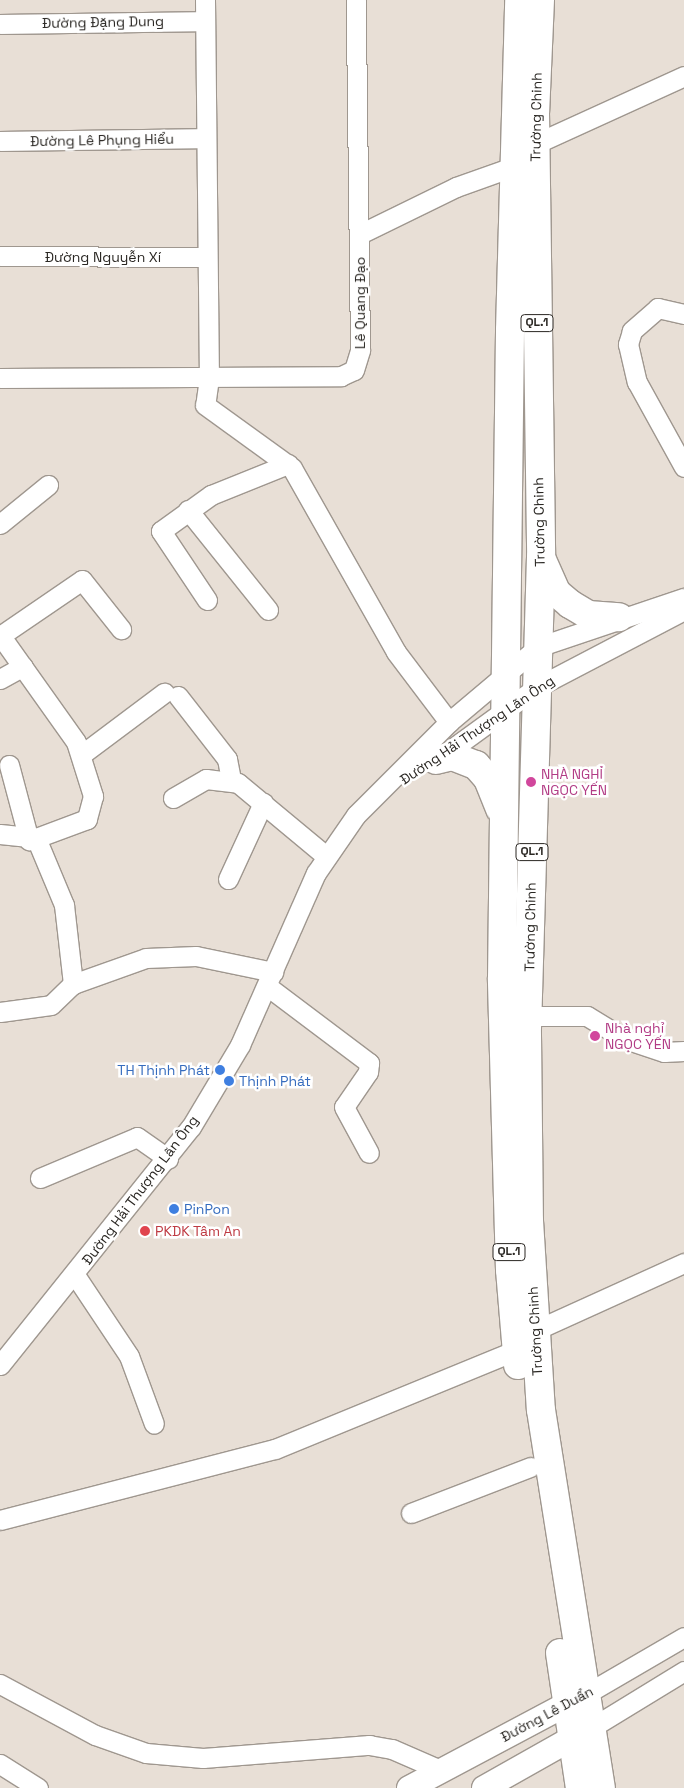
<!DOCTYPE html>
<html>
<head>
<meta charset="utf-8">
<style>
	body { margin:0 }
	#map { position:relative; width:684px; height:1788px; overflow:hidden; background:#e8dfd6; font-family:"Space Grotesk",sans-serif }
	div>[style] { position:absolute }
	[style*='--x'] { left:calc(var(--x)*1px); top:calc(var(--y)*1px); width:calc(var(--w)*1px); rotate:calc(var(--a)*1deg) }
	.roads { filter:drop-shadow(1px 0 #9f978f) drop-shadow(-1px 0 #9f978f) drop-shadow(0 1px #9f978f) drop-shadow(0 -1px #9f978f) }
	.minor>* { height:19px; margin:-9.5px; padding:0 9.5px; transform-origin:9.5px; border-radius:9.5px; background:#fff }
	.major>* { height:24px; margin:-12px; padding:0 12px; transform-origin:12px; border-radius:12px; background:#fff }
	.highway>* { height:28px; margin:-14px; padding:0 14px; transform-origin:14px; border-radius:14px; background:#fff }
	.dots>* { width:14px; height:14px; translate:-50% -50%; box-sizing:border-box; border:2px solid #fff; border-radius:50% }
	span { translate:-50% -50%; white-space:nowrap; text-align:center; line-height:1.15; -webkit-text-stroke:5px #fff; paint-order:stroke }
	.shield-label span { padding:1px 4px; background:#fff; border:1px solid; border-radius:4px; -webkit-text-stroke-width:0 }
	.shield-label { font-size:12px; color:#2a2723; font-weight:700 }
	.street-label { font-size:14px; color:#2a2723 }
	.hotel-label { font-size:14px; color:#b23c85 }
	.left { translate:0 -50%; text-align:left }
	.shop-label { font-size:14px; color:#366cbe }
	.right { translate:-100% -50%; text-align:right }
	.health-label { font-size:14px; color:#be3a42 }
</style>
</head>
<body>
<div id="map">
	<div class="roads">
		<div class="minor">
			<div style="--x:205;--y:0;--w:378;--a:89.4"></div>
			<div style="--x:209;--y:378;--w:27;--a:98"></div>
			<div style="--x:205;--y:405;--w:107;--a:35.9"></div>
			<div style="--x:292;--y:468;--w:211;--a:60.5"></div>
			<div style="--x:396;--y:652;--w:88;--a:52.9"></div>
			<div style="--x:0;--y:24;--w:205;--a:-0.8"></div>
			<div style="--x:0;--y:141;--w:205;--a:-0.8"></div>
			<div style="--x:535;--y:144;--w:164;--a:-24.5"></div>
			<div style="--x:360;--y:234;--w:107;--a:-26.1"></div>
			<div style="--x:456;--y:187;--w:63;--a:-19.6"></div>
			<div style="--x:0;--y:256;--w:207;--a:0.3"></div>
			<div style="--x:684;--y:314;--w:27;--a:-167"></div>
			<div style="--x:658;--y:308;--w:35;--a:139"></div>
			<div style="--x:632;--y:331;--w:14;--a:107"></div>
			<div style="--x:628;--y:344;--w:39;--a:77"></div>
			<div style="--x:637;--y:382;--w:97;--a:61.1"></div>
			<div style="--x:0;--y:378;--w:341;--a:-0.3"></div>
			<div style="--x:341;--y:376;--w:14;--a:-25"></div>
			<div style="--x:354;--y:370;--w:21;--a:-73"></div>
			<div style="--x:360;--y:350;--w:350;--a:-90.7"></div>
			<div style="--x:188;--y:510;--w:128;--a:51.3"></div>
			<div style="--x:0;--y:524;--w:62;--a:-39.1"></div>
			<div style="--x:207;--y:600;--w:83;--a:-123.7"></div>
			<div style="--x:161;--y:531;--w:62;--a:-35.8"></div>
			<div style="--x:211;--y:495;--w:83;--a:-21.9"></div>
			<div style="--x:0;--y:635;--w:131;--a:54.6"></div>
			<div style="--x:76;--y:742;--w:57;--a:72.5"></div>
			<div style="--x:93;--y:796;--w:24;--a:105"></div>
			<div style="--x:87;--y:819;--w:54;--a:159.6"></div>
			<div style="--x:36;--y:838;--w:73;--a:67.3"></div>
			<div style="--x:64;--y:905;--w:80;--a:83.5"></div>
			<div style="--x:0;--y:636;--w:99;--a:-34.3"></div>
			<div style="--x:82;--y:580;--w:63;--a:51.5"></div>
			<div style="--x:0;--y:679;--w:26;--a:-29"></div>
			<div style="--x:178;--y:696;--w:80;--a:52.1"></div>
			<div style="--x:227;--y:759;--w:21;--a:79"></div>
			<div style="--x:81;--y:755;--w:104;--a:-36.8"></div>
			<div style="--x:438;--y:759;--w:122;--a:-36"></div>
			<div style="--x:537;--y:687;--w:166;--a:-27.6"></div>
			<div style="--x:9;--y:765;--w:78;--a:75.1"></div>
			<div style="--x:173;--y:798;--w:38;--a:-30"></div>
			<div style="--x:206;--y:779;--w:32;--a:7"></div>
			<div style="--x:238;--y:783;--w:114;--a:39.7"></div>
			<div style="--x:0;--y:834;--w:36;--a:6"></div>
			<div style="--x:228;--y:879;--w:84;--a:-65.3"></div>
			<div style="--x:267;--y:986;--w:128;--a:37"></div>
			<div style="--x:369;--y:1063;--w:9;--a:96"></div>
			<div style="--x:368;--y:1072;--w:42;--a:124.4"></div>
			<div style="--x:344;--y:1107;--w:52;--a:61.5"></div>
			<div style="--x:0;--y:1012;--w:51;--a:-7.8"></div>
			<div style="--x:51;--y:1005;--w:30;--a:-44"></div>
			<div style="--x:73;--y:984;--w:77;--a:-19.6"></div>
			<div style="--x:146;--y:958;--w:50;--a:-2.3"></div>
			<div style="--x:196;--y:956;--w:79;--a:11.7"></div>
			<div style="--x:528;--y:1016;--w:59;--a:0"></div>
			<div style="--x:587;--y:1016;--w:44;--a:31.2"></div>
			<div style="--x:625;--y:1039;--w:41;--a:18.4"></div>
			<div style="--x:664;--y:1052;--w:20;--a:-3"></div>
			<div style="--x:40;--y:1178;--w:105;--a:-22.9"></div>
			<div style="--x:137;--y:1137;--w:38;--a:35"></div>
			<div style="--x:75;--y:1275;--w:97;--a:56.3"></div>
			<div style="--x:129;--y:1356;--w:72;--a:69.8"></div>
			<div style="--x:534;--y:1331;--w:165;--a:-24.4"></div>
			<div style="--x:0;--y:1365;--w:305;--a:-51.3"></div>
			<div style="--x:191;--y:1127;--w:96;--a:-59.1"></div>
			<div style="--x:240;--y:1045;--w:188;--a:-66.2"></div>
			<div style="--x:316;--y:873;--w:70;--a:-55.4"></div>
			<div style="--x:356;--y:815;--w:132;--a:-45"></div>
			<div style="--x:449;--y:722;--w:116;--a:-40.1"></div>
			<div style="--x:538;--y:647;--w:154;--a:-18.6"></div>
			<div style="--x:411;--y:1513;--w:128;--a:-21.1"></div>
			<div style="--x:0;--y:1520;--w:284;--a:-14.5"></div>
			<div style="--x:275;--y:1449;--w:261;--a:-22.3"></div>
			<div style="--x:0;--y:1684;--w:108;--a:28.2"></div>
			<div style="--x:95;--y:1735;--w:54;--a:19.4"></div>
			<div style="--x:146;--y:1753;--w:57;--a:5"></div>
			<div style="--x:203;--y:1758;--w:167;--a:-4.5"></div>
			<div style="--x:369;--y:1745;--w:23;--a:10"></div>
			<div style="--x:392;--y:1749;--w:52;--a:23.6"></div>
			<div style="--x:586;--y:1694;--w:113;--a:-30.2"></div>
			<div style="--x:591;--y:1728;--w:109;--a:-31.5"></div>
			<div style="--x:0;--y:1764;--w:45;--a:32.3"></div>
		</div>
		<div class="major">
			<div style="--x:409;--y:1788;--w:196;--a:-28"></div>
			<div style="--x:484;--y:1788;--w:118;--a:-29.4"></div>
		</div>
		<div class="highway">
			<div style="--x:540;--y:0;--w:113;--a:92.5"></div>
			<div style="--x:535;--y:113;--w:444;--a:89.2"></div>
			<div style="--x:541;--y:557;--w:478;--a:91.7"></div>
			<div style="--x:527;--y:1035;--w:186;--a:89.4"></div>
			<div style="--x:529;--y:1221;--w:189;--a:86.4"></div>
			<div style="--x:541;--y:1410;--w:383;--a:81"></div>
			<div style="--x:542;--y:560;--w:36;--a:66"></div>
			<div style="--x:557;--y:593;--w:17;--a:40"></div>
			<div style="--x:570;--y:604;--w:21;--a:31"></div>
			<div style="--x:588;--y:615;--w:31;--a:4"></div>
			<div style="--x:436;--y:760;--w:16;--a:-14"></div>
			<div style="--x:452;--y:756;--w:26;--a:21"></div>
			<div style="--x:476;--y:765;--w:18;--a:49"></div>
			<div style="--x:488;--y:779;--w:32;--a:68"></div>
			<div style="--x:518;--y:1365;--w:95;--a:-94.8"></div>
			<div style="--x:510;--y:1270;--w:292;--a:-91.6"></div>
			<div style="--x:502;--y:978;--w:648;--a:-89.29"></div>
			<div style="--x:510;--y:330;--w:330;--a:-88.4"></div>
			<div style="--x:560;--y:1653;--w:136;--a:81.6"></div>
		</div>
	</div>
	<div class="dots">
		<div style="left:531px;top:782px;background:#d1479c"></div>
		<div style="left:595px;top:1036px;background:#d1479c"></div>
		<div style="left:220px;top:1070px;background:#3f7fe0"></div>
		<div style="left:229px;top:1081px;background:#3f7fe0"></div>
		<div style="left:174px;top:1209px;background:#3f7fe0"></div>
		<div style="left:145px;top:1231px;background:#e0444e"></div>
	</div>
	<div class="shield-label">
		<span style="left:537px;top:323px">QL.1</span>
		<span style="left:532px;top:852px">QL.1</span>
		<span style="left:509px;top:1252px">QL.1</span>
	</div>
	<div class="street-label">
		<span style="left:103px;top:22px;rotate:-1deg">Đường Đặng Dung</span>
		<span style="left:536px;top:117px;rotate:-89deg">Trường Chinh</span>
		<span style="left:102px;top:140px;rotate:-1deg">Đường Lê Phụng Hiểu</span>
		<span style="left:103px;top:257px">Đường Nguyễn Xí</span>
		<span style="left:360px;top:303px;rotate:-90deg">Lê Quang Đạo</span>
		<span style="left:539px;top:522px;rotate:-91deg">Trường Chinh</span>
		<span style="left:477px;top:730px;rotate:-34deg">Đường Hải Thượng Lãn Ông</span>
		<span style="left:530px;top:927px;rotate:-89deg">Trường Chinh</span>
		<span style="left:140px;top:1190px;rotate:-53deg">Đường Hải Thượng Lãn Ông</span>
		<span style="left:535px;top:1331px;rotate:-93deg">Trường Chinh</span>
		<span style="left:547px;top:1714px;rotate:-28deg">Đường Lê Duẩn</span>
	</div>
	<div class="hotel-label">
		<span class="left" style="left:541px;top:782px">NHÀ NGHỈ<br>NGỌC YẾN</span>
		<span class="left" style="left:605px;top:1036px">Nhà nghỉ<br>NGỌC YẾN</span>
	</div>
	<div class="shop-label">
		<span class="right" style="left:210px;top:1070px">TH Thịnh Phát</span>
		<span class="left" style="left:239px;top:1081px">Thịnh Phát</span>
		<span class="left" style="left:184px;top:1209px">PinPon</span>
	</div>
	<div class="health-label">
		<span class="left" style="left:155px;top:1231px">PKDK Tâm An</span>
	</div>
</div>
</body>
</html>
